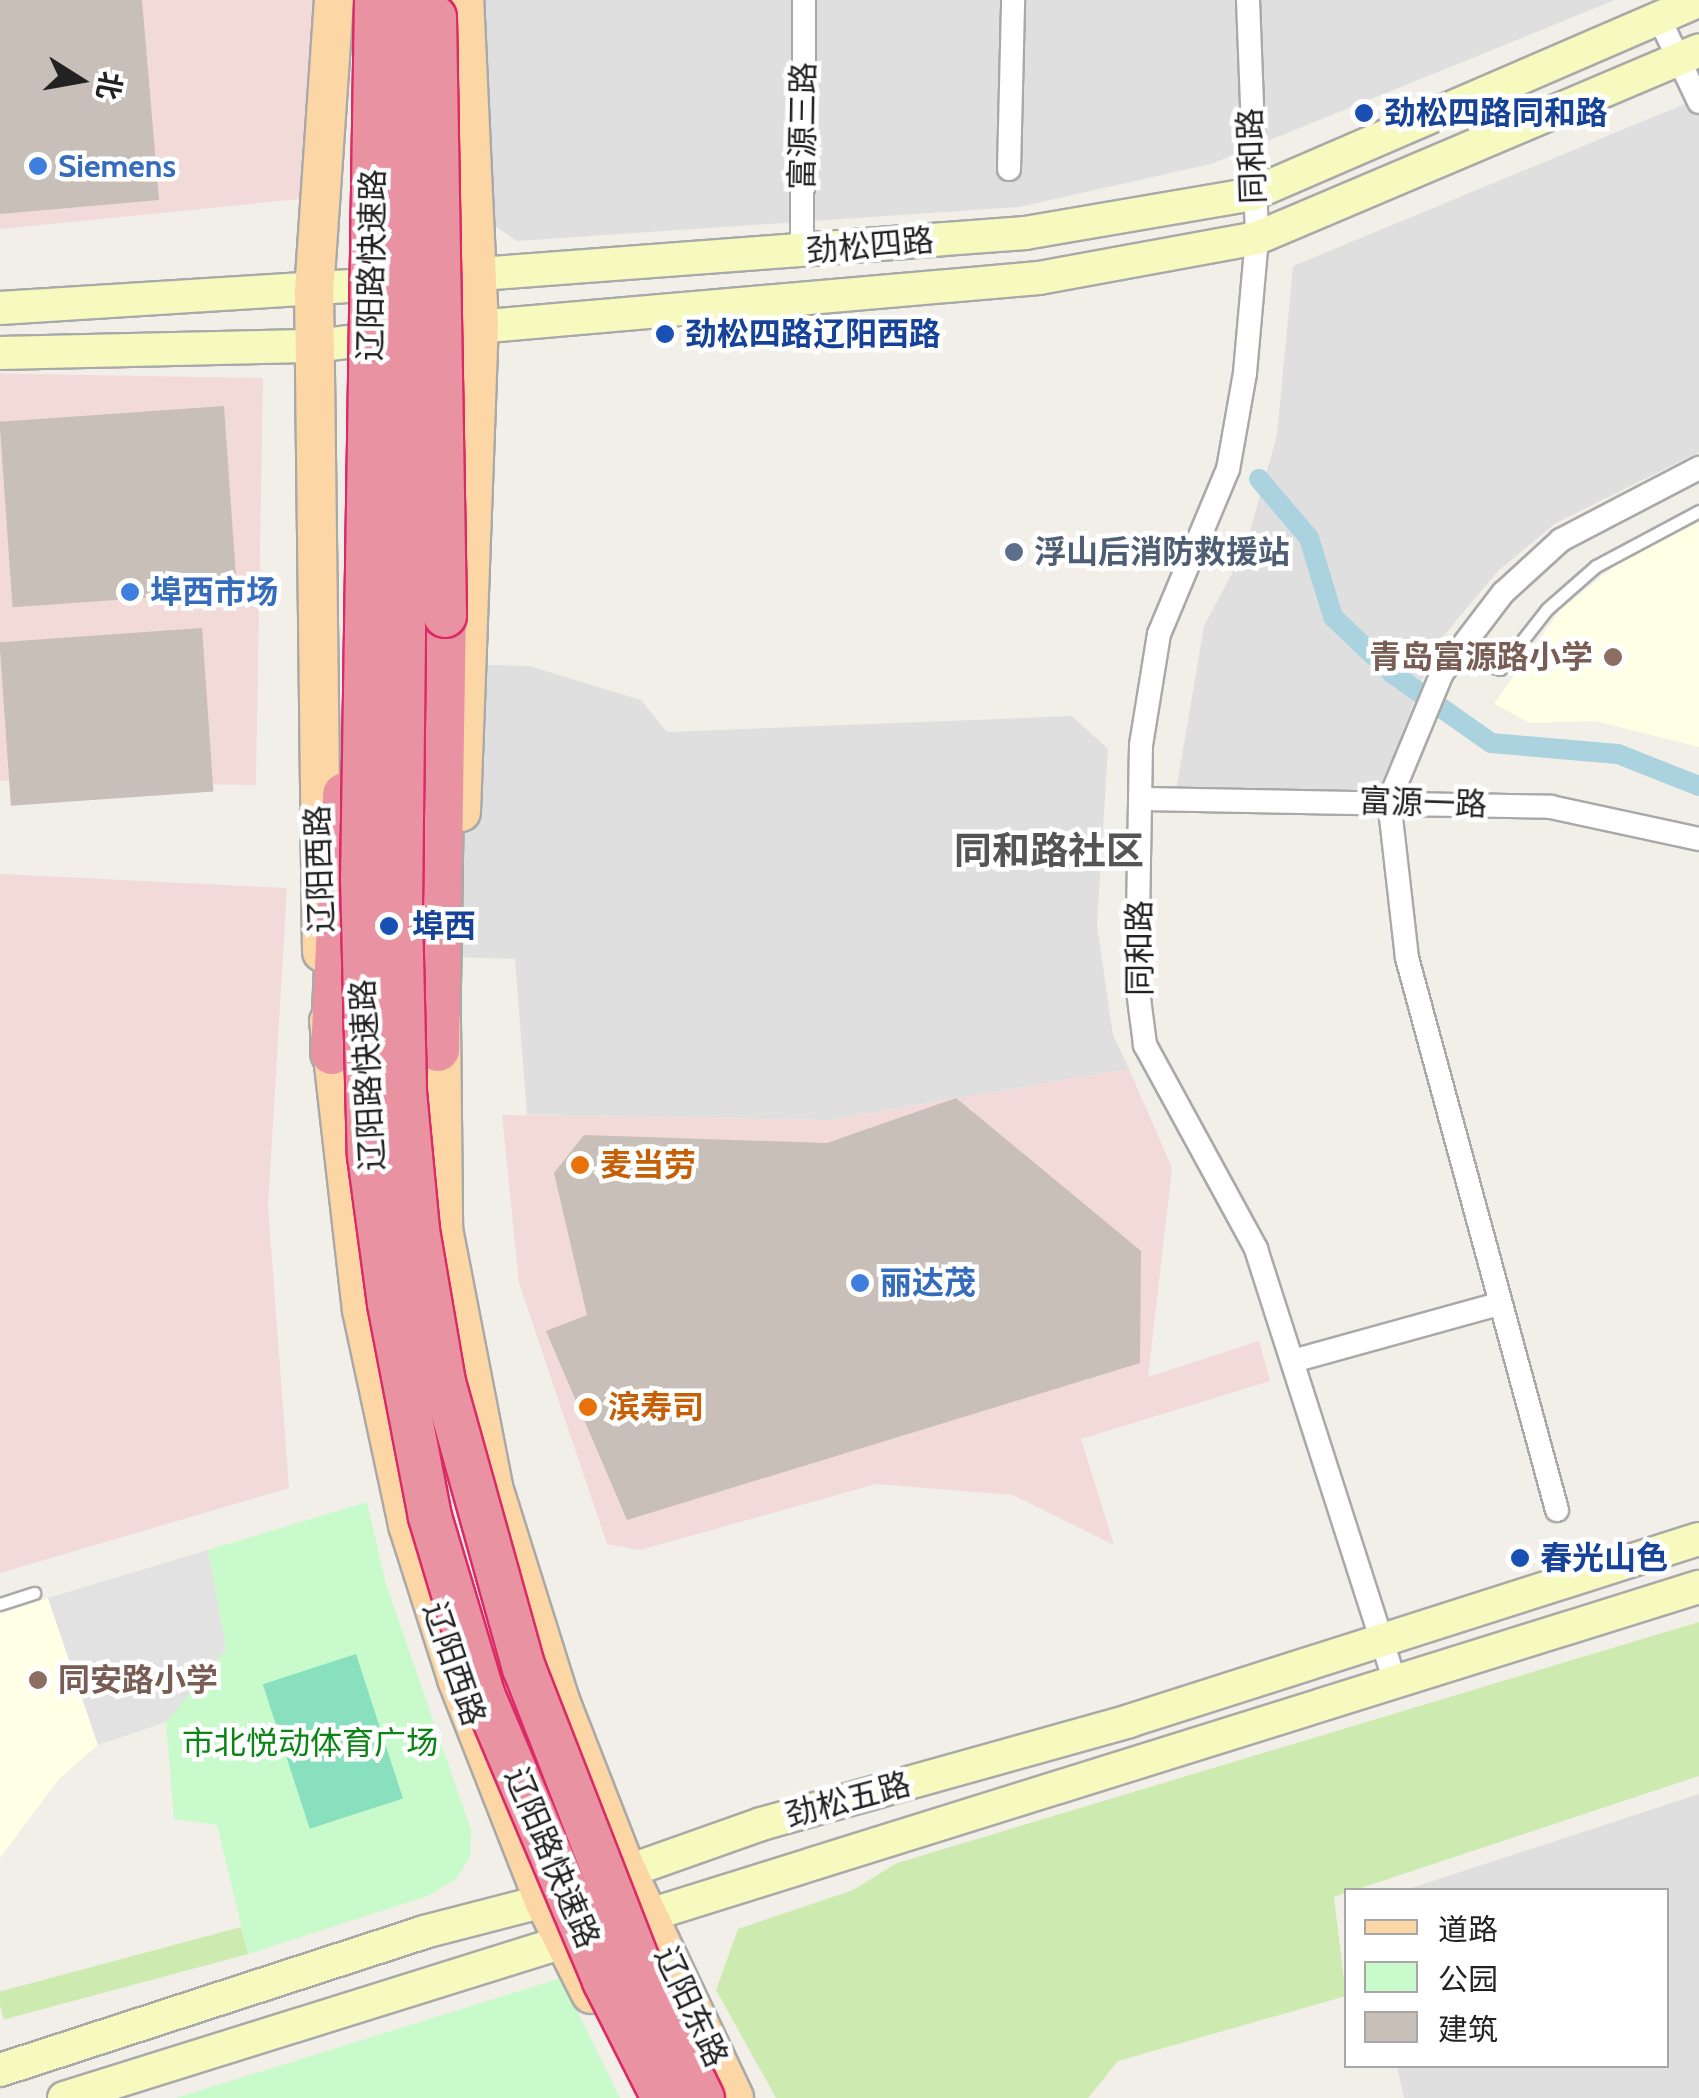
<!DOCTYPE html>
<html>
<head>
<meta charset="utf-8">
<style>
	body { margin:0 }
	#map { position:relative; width:1699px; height:2098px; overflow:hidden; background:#f2efe9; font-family:Cabin,"Noto Sans SC",sans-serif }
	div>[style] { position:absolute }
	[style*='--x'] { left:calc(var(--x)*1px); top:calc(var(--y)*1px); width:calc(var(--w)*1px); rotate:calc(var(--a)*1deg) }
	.residential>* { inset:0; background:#e0dfdf }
	.commercial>* { inset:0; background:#f2dad9; transform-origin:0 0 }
	.education>* { inset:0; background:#ffffe5 }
	.grass>* { inset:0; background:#cdebb0; transform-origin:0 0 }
	.park>* { inset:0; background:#c8facc }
	.pitch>* { inset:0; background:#88e0be; transform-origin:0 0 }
	.parking>* { inset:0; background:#e2e2e2 }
	.canal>* { height:20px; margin:-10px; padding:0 10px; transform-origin:10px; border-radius:10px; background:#aad3df }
	.building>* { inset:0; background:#c7bfb8; transform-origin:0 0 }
	.roads { filter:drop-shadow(2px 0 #a9a9a9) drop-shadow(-2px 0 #a9a9a9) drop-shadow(0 2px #a9a9a9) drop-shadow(0 -2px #a9a9a9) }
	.lane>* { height:11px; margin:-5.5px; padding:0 5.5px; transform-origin:5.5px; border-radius:5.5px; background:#fff }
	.street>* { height:22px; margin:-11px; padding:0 11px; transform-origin:11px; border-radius:11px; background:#fff }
	.secondary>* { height:32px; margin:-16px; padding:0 16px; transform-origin:16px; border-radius:16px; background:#f7fabf }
	.primary>* { height:38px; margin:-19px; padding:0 19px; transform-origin:19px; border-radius:19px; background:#fcd6a4 }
	.highway>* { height:42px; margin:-21px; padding:0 21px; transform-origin:21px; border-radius:21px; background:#e892a2 }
	.bridges { filter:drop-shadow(2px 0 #dc2a67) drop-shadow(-2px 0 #dc2a67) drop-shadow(0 2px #dc2a67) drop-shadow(0 -2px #dc2a67) }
	.highway-bridge>* { height:42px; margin:-21px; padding:0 21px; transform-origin:21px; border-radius:21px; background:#e892a2 }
	.dots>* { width:28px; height:28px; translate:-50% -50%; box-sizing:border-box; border:5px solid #fff; border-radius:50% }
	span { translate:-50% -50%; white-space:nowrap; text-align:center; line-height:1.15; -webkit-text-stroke:9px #fff; paint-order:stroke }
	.transit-label { font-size:32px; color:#164399; font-weight:700 }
	.left { translate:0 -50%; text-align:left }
	.street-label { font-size:32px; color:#222 }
	.shop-label { font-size:32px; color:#366cbe; font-weight:700 }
	.service-label { font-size:32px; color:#4e5e75; font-weight:700 }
	.education-label { font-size:32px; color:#785e54; font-weight:700 }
	.right { translate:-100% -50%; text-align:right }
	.food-label { font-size:32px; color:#c56008; font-weight:700 }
	.park-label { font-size:32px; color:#0c8416 }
	.quarter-label { font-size:38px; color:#555; font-weight:700 }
	.legend { position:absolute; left:1344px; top:1888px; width:325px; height:180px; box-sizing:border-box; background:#fff; border:2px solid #a7a7a7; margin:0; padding:12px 18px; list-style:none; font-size:30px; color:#222 }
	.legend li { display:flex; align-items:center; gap:20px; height:50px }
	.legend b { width:50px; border:2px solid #a7a7a7 }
	.north { position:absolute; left:30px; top:30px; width:100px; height:100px; -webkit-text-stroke:8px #fff; paint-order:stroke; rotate:101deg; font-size:28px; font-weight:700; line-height:40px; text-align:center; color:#222 }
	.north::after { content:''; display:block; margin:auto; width:35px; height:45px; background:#222; clip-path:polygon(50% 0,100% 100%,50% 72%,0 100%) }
</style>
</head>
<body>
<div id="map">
	<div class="residential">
		<div style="clip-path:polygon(463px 0,1615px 0,1211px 164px,1019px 207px,517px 241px,459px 202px)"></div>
		<div style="clip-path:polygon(1699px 98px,1699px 452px,1556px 523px,1498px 571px,1435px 646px,1381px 791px,1176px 791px,1204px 626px,1245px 549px,1277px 435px,1293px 266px)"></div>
		<div style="clip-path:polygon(460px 664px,529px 666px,641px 700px,667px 732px,1072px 716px,1108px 749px,1097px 925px,1113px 1035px,1129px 1069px,830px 1120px,527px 1115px,515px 959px,448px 957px)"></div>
		<div style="clip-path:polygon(1699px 1794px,1699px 2098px,1404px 2098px,1397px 2066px,1666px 2066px,1666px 1890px,1405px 1890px)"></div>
	</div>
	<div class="commercial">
		<div style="clip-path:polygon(0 0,323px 0,310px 198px,0 229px)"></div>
		<div style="left:263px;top:378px;width:407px;height:264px;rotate:91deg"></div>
		<div style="clip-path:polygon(0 874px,287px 888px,268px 1206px,289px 1488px,0 1573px)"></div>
		<div style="clip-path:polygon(1129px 1069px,1172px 1168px,1148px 1377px,1259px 1341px,1270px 1381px,1081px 1439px,1114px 1545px,1013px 1495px,876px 1484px,640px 1550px,607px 1544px,519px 1283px,502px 1115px,830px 1120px)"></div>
	</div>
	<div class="education">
		<div style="clip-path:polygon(1699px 522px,1699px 747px,1595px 721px,1530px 723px,1494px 704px,1560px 610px,1622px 560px)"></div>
		<div style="clip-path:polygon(48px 1598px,98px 1745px,59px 1779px,0 1858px,0 1614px)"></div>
	</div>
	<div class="grass">
		<div style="clip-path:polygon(1699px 1622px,1699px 1776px,1334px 1897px,1346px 1996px,1118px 2061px,1088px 2098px,776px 2098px,716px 1990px,738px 1929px,853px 1890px,897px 1863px)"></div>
		<div style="left:241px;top:1927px;width:28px;height:253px;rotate:75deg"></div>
	</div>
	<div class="park">
		<div style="clip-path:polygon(367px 1502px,386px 1584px,471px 1830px,470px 1856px,457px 1878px,428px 1896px,248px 1954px,217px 1825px,174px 1819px,166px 1722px,226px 1649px,208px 1550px)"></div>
		<div style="clip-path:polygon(561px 1978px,620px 2098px,176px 2098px)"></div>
	</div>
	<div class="pitch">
		<div style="left:356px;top:1654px;width:152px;height:98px;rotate:72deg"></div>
	</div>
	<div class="parking">
		<div style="clip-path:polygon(208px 1550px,226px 1649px,166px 1722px,98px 1745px,48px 1598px)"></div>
	</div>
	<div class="canal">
		<div style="--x:1259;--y:479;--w:77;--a:49.7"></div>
		<div style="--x:1309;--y:538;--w:83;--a:73.1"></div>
		<div style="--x:1333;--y:617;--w:83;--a:43.5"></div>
		<div style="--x:1393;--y:674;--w:120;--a:35.1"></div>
		<div style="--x:1491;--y:743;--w:127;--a:5"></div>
		<div style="--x:1618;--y:754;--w:87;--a:21.6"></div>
	</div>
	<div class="building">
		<div style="clip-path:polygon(0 0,142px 0,159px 200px,0 214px)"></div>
		<div style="left:224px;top:406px;width:186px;height:225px;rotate:86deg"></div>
		<div style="left:202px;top:628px;width:164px;height:203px;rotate:86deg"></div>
		<div style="clip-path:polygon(956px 1098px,1141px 1251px,1140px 1363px,627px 1520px,546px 1331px,587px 1315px,554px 1173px,584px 1135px,827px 1143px)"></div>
	</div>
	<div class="roads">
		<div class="lane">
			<div style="--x:1454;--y:655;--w:48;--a:16.9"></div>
			<div style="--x:1500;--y:669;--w:76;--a:-51.9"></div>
			<div style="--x:1547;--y:609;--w:65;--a:-41.3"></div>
			<div style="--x:1596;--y:566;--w:117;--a:-28.1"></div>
			<div style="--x:0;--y:1604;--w:36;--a:-18"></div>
		</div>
		<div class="street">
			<div style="--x:1248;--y:0;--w:238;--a:87.8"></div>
			<div style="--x:1257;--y:238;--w:136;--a:95.1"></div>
			<div style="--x:1245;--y:373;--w:97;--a:100"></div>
			<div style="--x:1228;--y:469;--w:179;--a:112.7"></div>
			<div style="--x:1159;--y:634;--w:112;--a:99.2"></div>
			<div style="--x:1141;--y:745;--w:238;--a:91"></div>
			<div style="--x:1137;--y:983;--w:63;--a:82.6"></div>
			<div style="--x:1145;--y:1045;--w:232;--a:61.4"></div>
			<div style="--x:1256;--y:1249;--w:456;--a:72.2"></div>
			<div style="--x:1659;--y:18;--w:93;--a:64.5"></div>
			<div style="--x:1009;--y:169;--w:169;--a:-88.6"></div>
			<div style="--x:802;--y:252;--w:252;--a:-89.5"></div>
			<div style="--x:1142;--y:799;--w:409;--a:1.1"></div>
			<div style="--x:1551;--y:807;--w:151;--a:12.2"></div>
			<div style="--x:1293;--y:1361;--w:214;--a:-15.5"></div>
			<div style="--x:1557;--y:1510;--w:572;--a:-105.2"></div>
			<div style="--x:1407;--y:958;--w:158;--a:-96.5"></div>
			<div style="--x:1389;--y:801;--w:139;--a:-67.5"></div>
			<div style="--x:1442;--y:673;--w:101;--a:-52.7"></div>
			<div style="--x:1503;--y:593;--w:79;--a:-42.4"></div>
			<div style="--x:1561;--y:540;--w:156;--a:-27.6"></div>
		</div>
		<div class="secondary">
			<div style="--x:453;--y:276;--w:574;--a:-4.3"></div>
			<div style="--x:1025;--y:233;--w:230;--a:-9.7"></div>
			<div style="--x:1252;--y:194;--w:487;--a:-23.4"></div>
			<div style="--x:0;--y:308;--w:396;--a:-3.6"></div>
			<div style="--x:453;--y:329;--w:588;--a:-4.97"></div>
			<div style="--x:1039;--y:278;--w:222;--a:-10.4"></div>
			<div style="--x:1257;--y:238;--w:480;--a:-23"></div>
			<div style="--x:0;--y:353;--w:316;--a:-1.3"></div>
			<div style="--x:316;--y:346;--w:79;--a:-7.3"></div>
			<div style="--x:0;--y:2070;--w:446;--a:-18"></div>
			<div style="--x:424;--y:1932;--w:124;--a:-14.5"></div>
			<div style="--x:544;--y:1901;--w:230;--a:-19.5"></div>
			<div style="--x:761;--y:1824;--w:382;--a:-15.6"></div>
			<div style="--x:1129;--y:1721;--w:598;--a:-17.71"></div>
			<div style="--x:64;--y:2098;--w:1713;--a:-17.36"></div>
		</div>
		<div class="primary">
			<div style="--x:461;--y:812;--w:486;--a:-87.9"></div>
			<div style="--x:479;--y:326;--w:326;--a:-92.6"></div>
			<div style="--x:322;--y:952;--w:660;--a:-90.69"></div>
			<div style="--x:314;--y:292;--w:293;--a:-86.1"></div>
			<div style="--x:329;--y:1021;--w:291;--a:83.5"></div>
			<div style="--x:362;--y:1310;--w:220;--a:77.9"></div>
			<div style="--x:408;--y:1525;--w:162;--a:72.3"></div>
			<div style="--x:457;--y:1679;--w:238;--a:68.6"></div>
			<div style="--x:544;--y:1901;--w:104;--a:63.2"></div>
			<div style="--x:441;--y:1021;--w:208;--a:89.4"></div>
			<div style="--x:443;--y:1229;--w:263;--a:79"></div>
			<div style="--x:493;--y:1487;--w:221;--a:72.6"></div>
			<div style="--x:559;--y:1698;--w:181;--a:68.7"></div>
			<div style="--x:625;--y:1867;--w:255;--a:64.7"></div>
		</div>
		<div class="highway">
			<div style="--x:438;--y:1050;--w:434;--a:-89.1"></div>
			<div style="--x:332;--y:1053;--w:259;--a:-87.3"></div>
		</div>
	</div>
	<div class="bridges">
		<div class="highway-bridge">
			<div style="--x:376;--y:0;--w:877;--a:90.91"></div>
			<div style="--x:362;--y:877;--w:279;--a:88.6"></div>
			<div style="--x:369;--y:1156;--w:149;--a:82.3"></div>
			<div style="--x:389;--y:1304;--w:217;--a:79.1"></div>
			<div style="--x:430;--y:1517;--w:185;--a:73.3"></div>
			<div style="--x:483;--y:1694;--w:311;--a:67.1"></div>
			<div style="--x:604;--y:1981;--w:131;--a:63.2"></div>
			<div style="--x:411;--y:0;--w:912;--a:90.63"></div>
			<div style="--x:401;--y:912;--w:180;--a:88.7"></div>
			<div style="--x:405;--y:1092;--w:139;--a:84.6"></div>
			<div style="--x:418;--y:1230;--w:154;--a:80.3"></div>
			<div style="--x:444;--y:1382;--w:297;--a:74.4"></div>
			<div style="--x:524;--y:1668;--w:349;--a:68.7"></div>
			<div style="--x:651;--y:1993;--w:117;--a:63.7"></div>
			<div style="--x:435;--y:17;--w:599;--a:89.04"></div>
		</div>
	</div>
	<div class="dots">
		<div style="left:1364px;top:113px;background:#1a4fb4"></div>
		<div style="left:38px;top:166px;background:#3f7fe0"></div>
		<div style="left:665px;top:334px;background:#1a4fb4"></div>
		<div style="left:1014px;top:552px;background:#5c6f8a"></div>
		<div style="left:130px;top:592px;background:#3f7fe0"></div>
		<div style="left:1613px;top:657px;background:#8d6e63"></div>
		<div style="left:389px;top:926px;background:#1a4fb4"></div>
		<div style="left:580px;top:1165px;background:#e8710a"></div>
		<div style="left:860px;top:1283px;background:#3f7fe0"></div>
		<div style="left:588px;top:1407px;background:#e8710a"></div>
		<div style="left:1520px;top:1558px;background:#1a4fb4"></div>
		<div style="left:38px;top:1680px;background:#8d6e63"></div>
	</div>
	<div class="transit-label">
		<span class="left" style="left:1384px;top:113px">劲松四路同和路</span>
		<span class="left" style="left:685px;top:334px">劲松四路辽阳西路</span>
		<span class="left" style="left:412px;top:926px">埠西</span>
		<span class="left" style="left:1540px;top:1558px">春光山色</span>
	</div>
	<div class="street-label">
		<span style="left:803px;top:126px;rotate:-89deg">富源三路</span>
		<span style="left:1252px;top:156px;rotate:-92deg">同和路</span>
		<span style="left:870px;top:246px;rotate:-5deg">劲松四路</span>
		<span style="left:372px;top:265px;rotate:-89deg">辽阳路快速路</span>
		<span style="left:1423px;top:803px;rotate:2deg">富源一路</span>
		<span style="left:320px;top:869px;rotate:-92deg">辽阳西路</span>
		<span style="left:1140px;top:948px;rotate:-90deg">同和路</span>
		<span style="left:368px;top:1075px;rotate:-93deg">辽阳路快速路</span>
		<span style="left:454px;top:1664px;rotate:71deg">辽阳西路</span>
		<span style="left:848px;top:1800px;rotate:-15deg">劲松五路</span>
		<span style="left:552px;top:1858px;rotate:67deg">辽阳路快速路</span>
		<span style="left:691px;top:2007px;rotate:65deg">辽阳东路</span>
	</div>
	<div class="shop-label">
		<span class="left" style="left:58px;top:166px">Siemens</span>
		<span class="left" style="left:150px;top:592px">埠西市场</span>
		<span class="left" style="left:880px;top:1283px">丽达茂</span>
	</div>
	<div class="service-label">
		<span class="left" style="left:1034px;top:552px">浮山后消防救援站</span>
	</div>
	<div class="education-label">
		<span class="right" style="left:1593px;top:657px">青岛富源路小学</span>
		<span class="left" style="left:58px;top:1680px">同安路小学</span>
	</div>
	<div class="food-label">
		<span class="left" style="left:600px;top:1165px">麦当劳</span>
		<span class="left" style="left:608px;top:1407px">滨寿司</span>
	</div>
	<div class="park-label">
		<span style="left:310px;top:1743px">市北悦动体育广场</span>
	</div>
	<div class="quarter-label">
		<span style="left:1049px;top:851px">同和路社区</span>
	</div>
	<ul class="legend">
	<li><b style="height:12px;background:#fcd6a4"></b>道路</li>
	<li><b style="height:28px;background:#c8facc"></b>公园</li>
	<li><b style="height:28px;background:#c7bfb8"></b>建筑</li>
	</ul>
	<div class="north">北</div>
</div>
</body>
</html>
